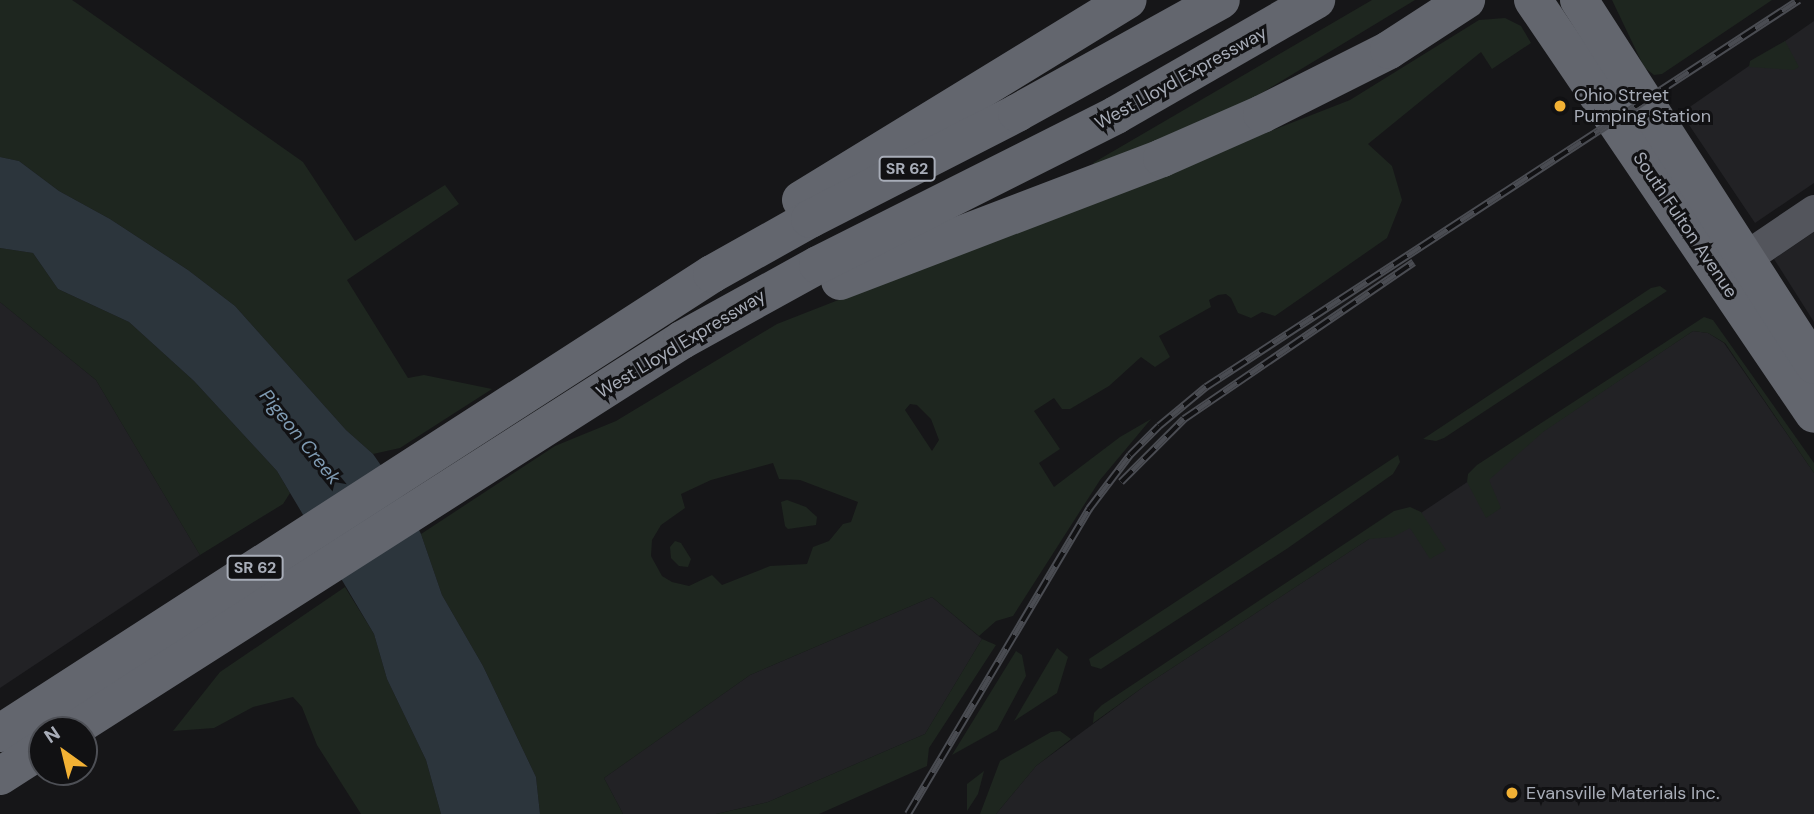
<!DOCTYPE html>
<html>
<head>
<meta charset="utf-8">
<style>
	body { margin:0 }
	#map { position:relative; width:1814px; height:814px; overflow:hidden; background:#161618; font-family:"DM Sans",sans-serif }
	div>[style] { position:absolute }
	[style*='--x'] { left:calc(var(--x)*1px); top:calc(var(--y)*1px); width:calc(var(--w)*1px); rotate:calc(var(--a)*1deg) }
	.built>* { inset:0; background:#222225 }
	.green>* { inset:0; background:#1e261f }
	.water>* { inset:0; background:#2c353c }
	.major>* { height:33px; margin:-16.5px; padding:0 16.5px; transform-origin:16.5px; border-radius:16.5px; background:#53555c }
	.highway>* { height:38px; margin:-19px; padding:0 19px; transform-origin:19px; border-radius:19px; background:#63666e }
	.rail>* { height:8px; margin-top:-4px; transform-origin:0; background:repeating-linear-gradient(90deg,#111113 0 16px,#4a4c52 0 32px); box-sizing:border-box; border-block:2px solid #4a4c52 }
	.dots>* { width:19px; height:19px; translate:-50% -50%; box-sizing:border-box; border:4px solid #111113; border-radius:50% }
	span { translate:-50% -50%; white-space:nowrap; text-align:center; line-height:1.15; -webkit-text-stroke:6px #111113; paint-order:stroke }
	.shield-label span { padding:2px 5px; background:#111113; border:2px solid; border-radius:5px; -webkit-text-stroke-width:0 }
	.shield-label { font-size:16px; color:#a8adb8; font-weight:700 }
	.street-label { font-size:18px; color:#a8adb8 }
	.poi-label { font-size:18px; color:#a8adb8 }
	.left { translate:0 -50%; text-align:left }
	.water-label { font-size:19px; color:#7f9bb3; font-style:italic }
	.north { position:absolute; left:28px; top:716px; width:70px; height:70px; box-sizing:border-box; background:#111113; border:2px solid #4d4f55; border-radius:50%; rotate:326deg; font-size:19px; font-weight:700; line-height:28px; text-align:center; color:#a8adb8 }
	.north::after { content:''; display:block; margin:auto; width:24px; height:32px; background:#f2b134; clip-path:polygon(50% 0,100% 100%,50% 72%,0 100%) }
</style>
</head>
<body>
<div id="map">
	<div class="built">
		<div style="clip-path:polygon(1814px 21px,1814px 183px,1755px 223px,1681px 113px)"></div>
		<div style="clip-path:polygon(1814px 232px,1814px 322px,1774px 259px)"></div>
		<div style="clip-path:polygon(0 302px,96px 380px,200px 555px,0 688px)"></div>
		<div style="clip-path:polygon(1693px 331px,1708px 333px,1724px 343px,1814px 473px,1814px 814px,996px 814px,1036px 766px,1146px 685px,1401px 518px,1412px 519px)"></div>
		<div style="clip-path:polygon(932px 597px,982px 639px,925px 734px,768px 802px,716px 814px,623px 814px,604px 778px,750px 675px)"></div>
	</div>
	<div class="green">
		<div style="clip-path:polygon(0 0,72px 0,78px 4px,303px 162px,355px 241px,445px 185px,459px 204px,347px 280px,408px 378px,424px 375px,492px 389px,400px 448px,373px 454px,346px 430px,235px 306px,188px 270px,110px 219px,59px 191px,19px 161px,0 157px)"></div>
		<div style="clip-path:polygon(1372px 0,1415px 0,1209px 125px,1098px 173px,1093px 163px)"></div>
		<div style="clip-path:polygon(1612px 0,1772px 0,1662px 74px,1654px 75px,1644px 67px)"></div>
		<div style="clip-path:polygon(evenodd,1505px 18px,1521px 26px,1531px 43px,1492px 69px,1481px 52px,1368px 144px,1392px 166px,1402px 200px,1387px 238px,1275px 316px,1262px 312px,1251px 318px,1238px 313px,1231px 298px,1226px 294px,1218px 295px,1209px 300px,1211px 307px,1159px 336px,1170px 357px,1155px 367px,1141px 357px,1109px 386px,1070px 409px,1062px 409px,1054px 398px,1034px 411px,1060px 449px,1039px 463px,1054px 487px,1120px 437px,1151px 419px,1100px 480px,1013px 616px,996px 621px,979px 636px,932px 597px,750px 675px,604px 778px,623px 814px,540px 814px,536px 777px,483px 666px,442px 595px,421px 534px,555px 446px,616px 421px,777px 324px,1350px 100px,1479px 20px,1505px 18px,910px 404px,917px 405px,931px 419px,939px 440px,932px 451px,905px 410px,910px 404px,1505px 18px,773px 463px,779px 479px,800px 480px,858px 502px,851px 522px,843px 524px,829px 541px,813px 547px,807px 564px,770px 566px,722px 585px,712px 575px,689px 586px,672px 582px,662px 576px,651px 556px,652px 540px,661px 525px,685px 508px,681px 494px,711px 480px,773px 463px)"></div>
		<div style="clip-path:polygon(1785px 41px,1799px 67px,1794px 70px,1749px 67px,1750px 61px)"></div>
		<div style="clip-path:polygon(0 248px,33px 253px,58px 289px,129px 322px,194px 381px,277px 471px,290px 493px,283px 504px,200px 555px,96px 380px,0 302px)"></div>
		<div style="clip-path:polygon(1660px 286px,1667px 291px,1444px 438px,1436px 441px,1423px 439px,1651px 288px)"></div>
		<div style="clip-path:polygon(1704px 317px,1713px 320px,1814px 463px,1814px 473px,1725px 343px,1708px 333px,1693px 331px,1543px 432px,1489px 480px,1501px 508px,1486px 518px,1467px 482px,1468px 474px,1477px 465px)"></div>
		<div style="clip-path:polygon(1398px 455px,1400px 462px,1393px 474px,1288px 548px,1101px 669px,1091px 666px,1089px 659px)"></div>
		<div style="clip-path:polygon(787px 500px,806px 507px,817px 517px,816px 525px,788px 529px,785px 526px,781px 502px)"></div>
		<div style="clip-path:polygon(1410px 507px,1421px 512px,1446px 550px,1430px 559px,1410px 528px,1393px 537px,1369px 539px,1146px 685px,1093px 723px,1094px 713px,1102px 705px,1394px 511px)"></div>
		<div style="clip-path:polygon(675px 541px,681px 543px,691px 559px,688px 567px,679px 566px,671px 558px,670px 547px)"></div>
		<div style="clip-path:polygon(345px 587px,374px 634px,387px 679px,426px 760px,441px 814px,361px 814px,317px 745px,302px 707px,293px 697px,253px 707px,214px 728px,173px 731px,220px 672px)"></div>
		<div style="clip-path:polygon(982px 639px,996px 645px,929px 748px,927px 766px,819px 814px,716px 814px,768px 802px,925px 734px)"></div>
		<div style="clip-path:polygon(1057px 648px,1068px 657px,1057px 693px,1014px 721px)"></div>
		<div style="clip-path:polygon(1016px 651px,1022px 655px,1026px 676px,997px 730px,952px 755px)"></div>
		<div style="clip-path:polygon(1060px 731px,1071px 739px,1036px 766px,996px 814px,980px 814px,1000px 761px,1051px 732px)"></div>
		<div style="clip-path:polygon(984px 771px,978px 794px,967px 811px,967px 784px)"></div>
	</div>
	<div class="water">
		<div style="clip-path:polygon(0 157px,19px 161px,59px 191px,110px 219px,188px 270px,235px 306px,346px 430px,373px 454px,403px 497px,421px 534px,442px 595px,483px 666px,536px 777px,540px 814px,441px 814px,426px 760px,387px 679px,374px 634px,277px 471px,194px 381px,129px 322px,58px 289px,33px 253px,0 248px)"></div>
	</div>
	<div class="major">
		<div style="--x:1724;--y:272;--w:109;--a:-34.1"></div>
	</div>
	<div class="highway">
		<div style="--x:1533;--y:0;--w:500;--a:55.83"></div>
		<div style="--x:1579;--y:0;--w:434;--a:57.2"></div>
		<div style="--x:801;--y:200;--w:383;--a:-31.5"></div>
		<div style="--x:840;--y:281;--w:345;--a:-20.9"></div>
		<div style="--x:1162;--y:158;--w:109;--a:-23.7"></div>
		<div style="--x:1262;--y:114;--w:142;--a:-26.7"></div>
		<div style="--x:1389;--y:50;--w:92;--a:-33"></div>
		<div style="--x:71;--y:730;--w:725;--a:-32.55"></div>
		<div style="--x:682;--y:340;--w:155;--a:-28.9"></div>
		<div style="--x:818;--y:265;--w:334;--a:-26.7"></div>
		<div style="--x:1116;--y:115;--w:231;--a:-29.9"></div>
		<div style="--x:0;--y:733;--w:847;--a:-32.81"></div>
		<div style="--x:712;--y:274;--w:112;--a:-29.3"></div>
		<div style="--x:810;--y:219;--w:233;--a:-27.1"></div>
		<div style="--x:1017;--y:113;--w:233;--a:-29"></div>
		<div style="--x:0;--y:776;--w:50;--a:-32.7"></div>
	</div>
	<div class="rail">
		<div style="--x:1121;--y:482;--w:89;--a:-45"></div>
		<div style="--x:1184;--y:419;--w:278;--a:-34.3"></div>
		<div style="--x:908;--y:814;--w:355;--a:-59.3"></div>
		<div style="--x:1089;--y:509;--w:68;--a:-52.8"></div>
		<div style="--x:1130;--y:455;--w:41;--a:-45"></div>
		<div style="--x:1159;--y:426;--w:61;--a:-39.7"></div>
		<div style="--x:1206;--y:387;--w:708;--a:-33.13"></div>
	</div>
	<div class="dots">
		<div style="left:1560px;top:106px;background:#f2b134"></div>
		<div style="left:1512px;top:793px;background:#f2b134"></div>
	</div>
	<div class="shield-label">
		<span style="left:907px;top:169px">SR 62</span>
		<span style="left:255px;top:568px">SR 62</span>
	</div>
	<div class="street-label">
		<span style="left:1181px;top:78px;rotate:-29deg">West Lloyd Expressway</span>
		<span style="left:1685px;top:225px;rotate:56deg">South Fulton Avenue</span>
		<span style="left:681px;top:344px;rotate:-31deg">West Lloyd Expressway</span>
	</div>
	<div class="poi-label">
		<span class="left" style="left:1574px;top:106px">Ohio Street<br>Pumping Station</span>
		<span class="left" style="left:1526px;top:793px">Evansville Materials Inc.</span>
	</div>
	<div class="water-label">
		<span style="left:300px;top:437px;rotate:51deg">Pigeon Creek</span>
	</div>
	<div class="north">N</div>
</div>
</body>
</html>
